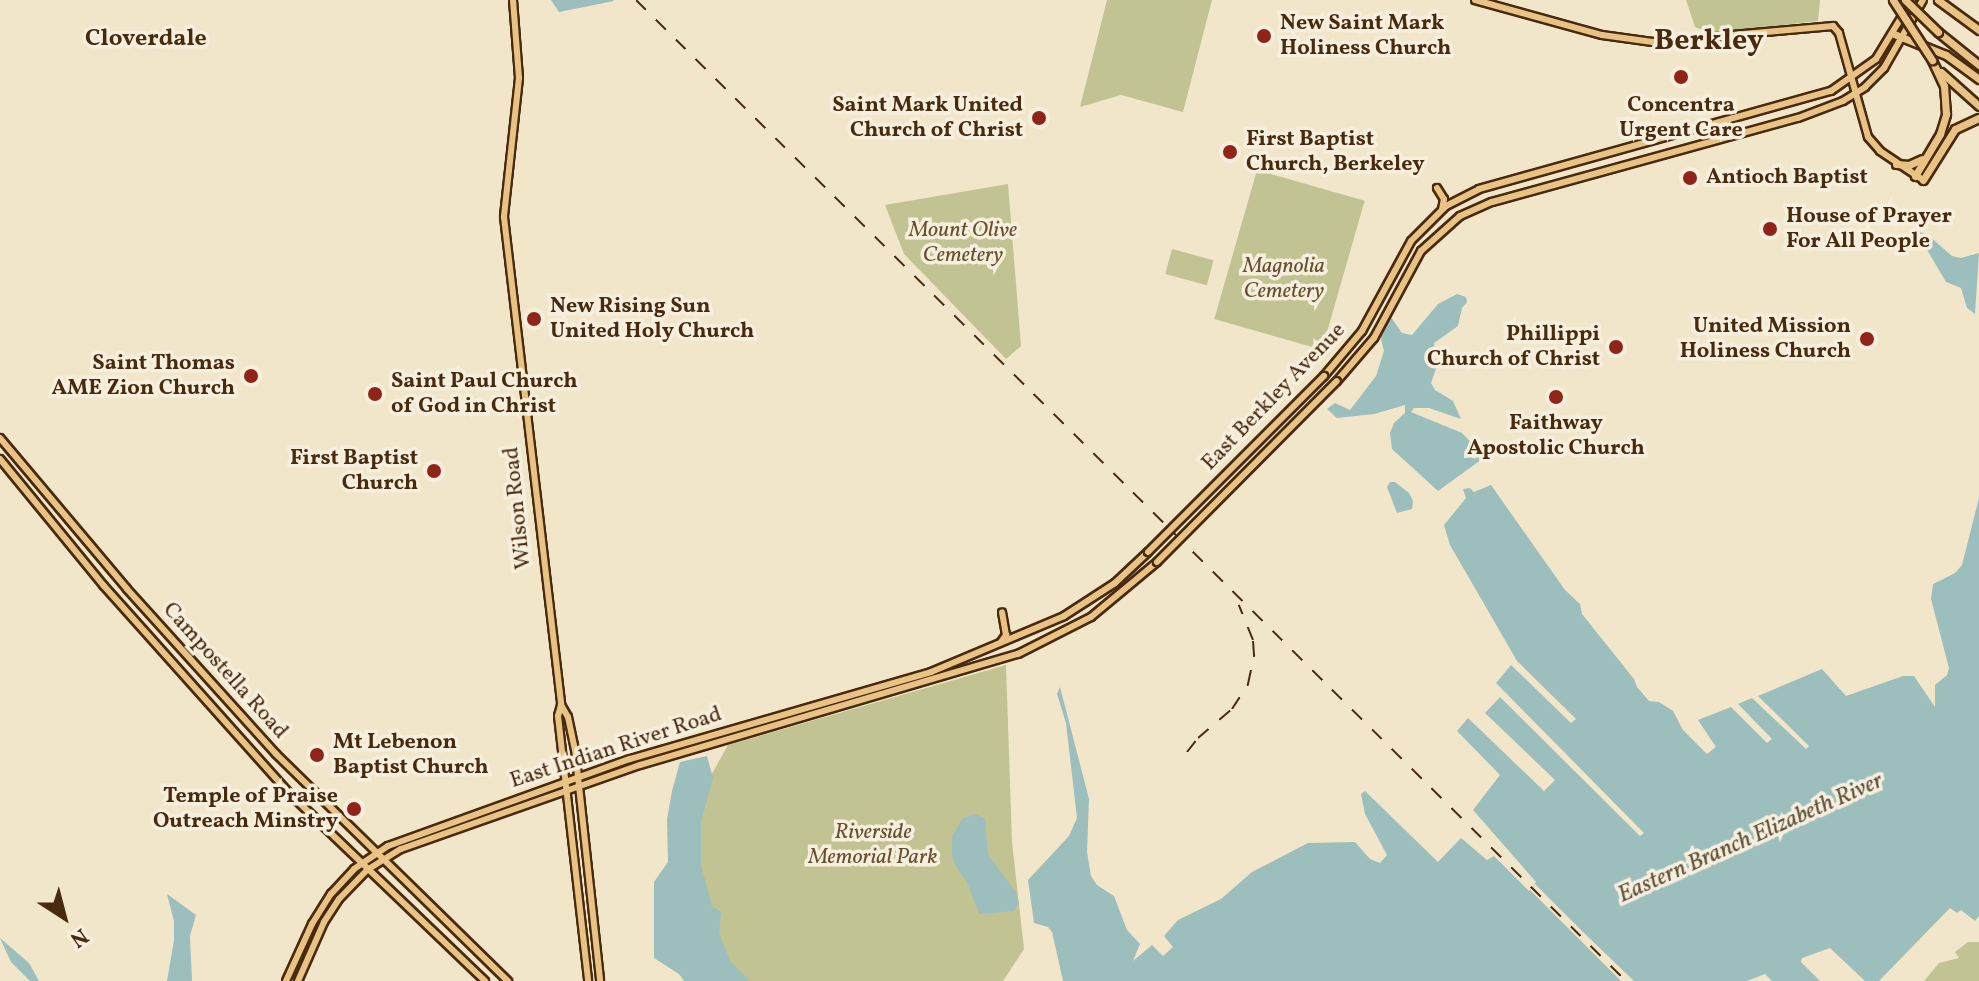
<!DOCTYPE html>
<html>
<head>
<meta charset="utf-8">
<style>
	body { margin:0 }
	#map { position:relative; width:1979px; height:981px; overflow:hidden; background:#f2e6ca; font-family:Vollkorn,serif }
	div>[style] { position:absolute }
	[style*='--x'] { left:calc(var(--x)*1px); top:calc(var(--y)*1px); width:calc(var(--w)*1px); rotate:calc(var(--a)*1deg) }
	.green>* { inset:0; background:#c1c392; transform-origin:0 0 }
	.water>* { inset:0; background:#9cbebd }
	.pier>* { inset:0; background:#f2e6ca }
	.roads { filter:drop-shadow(2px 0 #482a0f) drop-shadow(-2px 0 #482a0f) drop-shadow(0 2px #482a0f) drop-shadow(0 -2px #482a0f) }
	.major>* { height:6px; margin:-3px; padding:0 3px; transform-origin:3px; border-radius:3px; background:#e9c385 }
	.highway>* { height:7px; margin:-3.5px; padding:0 3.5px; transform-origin:3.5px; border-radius:3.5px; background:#e9c385 }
	.rail>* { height:2px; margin-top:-1px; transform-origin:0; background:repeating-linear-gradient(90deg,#482a0f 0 14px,transparent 0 28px) }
	.bridges { filter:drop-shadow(2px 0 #482a0f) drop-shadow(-2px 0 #482a0f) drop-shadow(0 2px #482a0f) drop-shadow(0 -2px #482a0f) }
	.major-bridge>* { height:6px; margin:-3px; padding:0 3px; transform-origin:3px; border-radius:3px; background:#e9c385 }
	.highway-bridge>* { height:7px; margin:-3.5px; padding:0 3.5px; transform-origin:3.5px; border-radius:3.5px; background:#e9c385 }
	.dots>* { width:22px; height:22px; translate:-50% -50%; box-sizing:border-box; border:4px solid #f7efdd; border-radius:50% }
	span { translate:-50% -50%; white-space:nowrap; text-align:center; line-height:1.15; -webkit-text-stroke:7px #f7efdd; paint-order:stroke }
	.poi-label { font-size:22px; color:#482a0f; font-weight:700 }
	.left { translate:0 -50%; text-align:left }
	.right { translate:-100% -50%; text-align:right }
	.park-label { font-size:22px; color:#665030; font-style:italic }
	.street-label { font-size:22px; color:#482a0f }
	.neighbourhood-label { font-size:24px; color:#482a0f; font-weight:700 }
	.water-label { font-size:24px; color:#5d4f3a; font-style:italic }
	.district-label { font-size:30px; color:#482a0f; font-weight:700 }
	.north { position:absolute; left:24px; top:877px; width:80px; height:80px; -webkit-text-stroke:6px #f7efdd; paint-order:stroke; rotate:144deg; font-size:22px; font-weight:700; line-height:32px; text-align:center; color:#482a0f }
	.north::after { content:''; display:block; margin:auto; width:28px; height:36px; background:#482a0f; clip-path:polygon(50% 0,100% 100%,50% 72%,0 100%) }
</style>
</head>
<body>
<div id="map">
	<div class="green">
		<div style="clip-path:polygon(1107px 0,1212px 0,1183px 112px,1121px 95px,1080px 107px)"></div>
		<div style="clip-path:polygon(1686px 0,1820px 0,1818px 21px,1710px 33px,1695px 27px)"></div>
		<div style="left:1257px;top:170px;width:112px;height:155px;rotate:16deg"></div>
		<div style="clip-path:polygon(1008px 184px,1021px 346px,1006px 359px,904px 254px,885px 205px)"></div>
		<div style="left:1172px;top:249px;width:43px;height:26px;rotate:15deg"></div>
		<div style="clip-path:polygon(1006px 665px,1012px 842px,1024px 949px,1003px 981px,739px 981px,726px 963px,693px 853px,709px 779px,728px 745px)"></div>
		<div style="clip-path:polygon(1968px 942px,1979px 942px,1979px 981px,1924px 981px,1939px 963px,1959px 958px,1955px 952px)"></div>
	</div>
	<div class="water">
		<div style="clip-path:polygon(551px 0,613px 0,614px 1px,559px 12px)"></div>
		<div style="clip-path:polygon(1915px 231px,1927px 234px,1952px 256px,1961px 258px,1979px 253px,1975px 314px,1967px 308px,1961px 288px,1946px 282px,1926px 248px,1910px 241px,1907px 234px)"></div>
		<div style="clip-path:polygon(1457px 294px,1466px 297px,1467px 302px,1462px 308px,1458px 326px,1434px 343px,1437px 366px,1431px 383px,1435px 390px,1453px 401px,1461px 419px,1429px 408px,1414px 408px,1411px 412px,1462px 433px,1485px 457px,1438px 491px,1392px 449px,1390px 433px,1394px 423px,1405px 413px,1405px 405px,1374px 414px,1337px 418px,1327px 409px,1335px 403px,1350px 410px,1376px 376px,1384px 351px,1377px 323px,1386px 310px,1402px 333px,1412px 335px,1438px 304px)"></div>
		<div style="clip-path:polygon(1390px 482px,1395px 482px,1409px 493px,1413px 501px,1412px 509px,1397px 513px,1387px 487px)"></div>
		<div style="clip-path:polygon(1491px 485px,1565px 590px,1580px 604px,1582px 614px,1634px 679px,1637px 687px,1649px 701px,1659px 702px,1673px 711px,1683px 730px,1707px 754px,1716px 747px,1698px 720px,1731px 707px,1767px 743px,1772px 739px,1738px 704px,1752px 698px,1806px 749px,1809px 746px,1758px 696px,1822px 669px,1846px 696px,1903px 676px,1914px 676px,1935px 707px,1935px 685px,1947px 675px,1949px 668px,1931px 599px,1933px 584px,1955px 573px,1962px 565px,1979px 498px,1979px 916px,1975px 921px,1961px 910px,1957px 913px,1950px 908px,1879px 981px,1865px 981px,1830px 948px,1802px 958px,1801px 962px,1820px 981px,1772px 981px,1765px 974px,1747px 981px,1063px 981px,1052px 932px,1048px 927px,1034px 923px,1028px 880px,1069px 836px,1077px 818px,1066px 723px,1057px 694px,1060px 687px,1089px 799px,1087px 852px,1091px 876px,1097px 885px,1114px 896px,1127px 930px,1140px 944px,1133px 961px,1152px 945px,1163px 956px,1173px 947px,1164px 936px,1178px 920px,1221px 899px,1252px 872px,1308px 843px,1355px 842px,1370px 859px,1380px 863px,1387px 855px,1365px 814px,1361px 794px,1365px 791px,1438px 862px,1461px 838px,1487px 860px,1494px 856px,1529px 891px,1536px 882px,1473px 810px,1500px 775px,1457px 731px,1468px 718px,1544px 791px,1555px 780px,1485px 713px,1500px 697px,1640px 836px,1644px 833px,1496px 683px,1511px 665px,1571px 723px,1576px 719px,1517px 661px,1450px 545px,1444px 525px,1466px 498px,1463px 489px,1470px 488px,1474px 492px)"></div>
		<div style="clip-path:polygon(707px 756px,713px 778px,701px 822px,701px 865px,712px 906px,721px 912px,719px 933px,730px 961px,749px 981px,684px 981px,679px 974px,654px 958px,654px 882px,668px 862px,667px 819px,672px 791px,680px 762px)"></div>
		<div style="clip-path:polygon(975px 814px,985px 818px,988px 855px,1016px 892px,1019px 903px,1014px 911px,979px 914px,967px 882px,957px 868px,952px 856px,952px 836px,962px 819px)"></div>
		<div style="clip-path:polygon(167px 894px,196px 915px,190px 936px,192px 981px,167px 981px,174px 940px,174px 921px)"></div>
		<div style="clip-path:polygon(0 938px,29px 963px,39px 981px,30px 981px,11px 962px)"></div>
	</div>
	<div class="pier">
		<div style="clip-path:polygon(1535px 884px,1582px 931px,1634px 981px,1621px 981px,1530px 890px)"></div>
	</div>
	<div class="roads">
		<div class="major">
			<div style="--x:513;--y:0;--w:78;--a:85.6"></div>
			<div style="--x:519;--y:78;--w:140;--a:96.2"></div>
			<div style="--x:504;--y:217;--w:491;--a:83.3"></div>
			<div style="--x:561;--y:705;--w:11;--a:105"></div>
			<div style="--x:558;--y:716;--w:267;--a:83.5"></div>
			<div style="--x:1475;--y:0;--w:132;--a:15.4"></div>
			<div style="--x:1602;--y:35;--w:51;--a:7.8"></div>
			<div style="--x:1653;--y:42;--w:181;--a:-5.1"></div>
			<div style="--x:1833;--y:26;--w:9;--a:49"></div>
			<div style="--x:1839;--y:33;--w:108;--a:74.4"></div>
			<div style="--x:1868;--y:137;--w:18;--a:49"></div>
			<div style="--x:1880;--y:151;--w:52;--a:34"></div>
			<div style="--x:1437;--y:188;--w:13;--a:58"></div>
			<div style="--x:1444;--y:199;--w:10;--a:101"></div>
			<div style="--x:1324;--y:376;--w:59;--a:-49.8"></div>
			<div style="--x:1362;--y:331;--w:102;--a:-61.4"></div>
			<div style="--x:1411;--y:241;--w:49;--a:-45"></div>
			<div style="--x:1446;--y:206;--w:37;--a:-27"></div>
			<div style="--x:1479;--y:189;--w:365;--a:-15.6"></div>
			<div style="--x:1831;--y:91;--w:55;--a:-35.4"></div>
			<div style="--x:1876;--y:59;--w:69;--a:-58.6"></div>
			<div style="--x:1337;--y:381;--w:57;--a:-49.3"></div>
			<div style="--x:1374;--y:338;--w:99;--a:-61.6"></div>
			<div style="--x:1421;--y:251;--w:52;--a:-41.9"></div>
			<div style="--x:1460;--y:216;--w:35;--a:-24"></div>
			<div style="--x:1492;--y:202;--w:317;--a:-15.4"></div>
			<div style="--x:1798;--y:118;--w:48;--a:-20.7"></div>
			<div style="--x:1843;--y:101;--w:26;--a:-32"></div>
			<div style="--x:1865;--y:87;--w:27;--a:-45"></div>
			<div style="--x:1884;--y:68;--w:78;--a:-60.2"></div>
			<div style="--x:0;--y:438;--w:197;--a:49.9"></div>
			<div style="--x:127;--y:589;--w:222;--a:47.9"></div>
			<div style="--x:276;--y:754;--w:325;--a:44.4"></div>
			<div style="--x:0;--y:459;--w:164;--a:50.7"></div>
			<div style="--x:104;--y:586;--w:280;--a:48.2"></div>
			<div style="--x:291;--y:795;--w:269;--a:43.8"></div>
			<div style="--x:1001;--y:642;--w:9;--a:-54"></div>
			<div style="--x:1006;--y:635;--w:23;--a:-100"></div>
			<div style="--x:561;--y:705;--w:14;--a:60"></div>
			<div style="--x:568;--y:717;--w:33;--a:78"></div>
			<div style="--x:575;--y:749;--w:233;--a:83.8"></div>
			<div style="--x:286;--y:981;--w:63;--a:-65.5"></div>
			<div style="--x:312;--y:924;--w:36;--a:-58"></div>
			<div style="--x:331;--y:894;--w:34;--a:-47"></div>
			<div style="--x:354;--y:869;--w:41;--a:-34.1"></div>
			<div style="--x:388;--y:846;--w:257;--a:-19.8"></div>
			<div style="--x:630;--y:759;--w:313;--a:-16.1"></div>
			<div style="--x:931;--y:672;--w:144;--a:-22.8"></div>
			<div style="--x:1064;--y:616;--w:61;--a:-32.9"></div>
			<div style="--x:1115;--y:583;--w:45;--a:-43.2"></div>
			<div style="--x:298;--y:981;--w:64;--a:-66.2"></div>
			<div style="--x:324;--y:922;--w:27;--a:-57"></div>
			<div style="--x:339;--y:899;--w:40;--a:-46"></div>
			<div style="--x:367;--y:870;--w:40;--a:-32"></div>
			<div style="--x:401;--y:849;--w:253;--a:-19.4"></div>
			<div style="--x:640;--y:765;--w:394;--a:-16.4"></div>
			<div style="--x:1018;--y:654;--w:82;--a:-26.9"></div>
			<div style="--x:1091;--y:617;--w:86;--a:-39.8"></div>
		</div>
		<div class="highway">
			<div style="--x:1938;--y:0;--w:51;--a:36.2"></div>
			<div style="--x:1938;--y:32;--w:53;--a:38.8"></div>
			<div style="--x:1894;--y:34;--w:56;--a:22"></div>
			<div style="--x:1946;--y:55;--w:41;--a:36"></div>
			<div style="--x:1941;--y:72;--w:51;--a:41.8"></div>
			<div style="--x:1896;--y:164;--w:13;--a:4"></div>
			<div style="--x:1909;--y:165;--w:14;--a:-25"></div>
			<div style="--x:1915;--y:176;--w:49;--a:-59.2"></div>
			<div style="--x:1940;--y:134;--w:21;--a:-73"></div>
			<div style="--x:1946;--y:114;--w:28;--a:-94"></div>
			<div style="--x:1944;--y:86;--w:29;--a:-115"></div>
			<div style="--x:1923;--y:180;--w:60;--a:-57.9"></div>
			<div style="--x:1955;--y:129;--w:26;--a:-25"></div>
		</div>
	</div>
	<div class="rail">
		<div style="--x:636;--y:0;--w:1394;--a:44.74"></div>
		<div style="--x:1187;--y:752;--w:18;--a:-52"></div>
		<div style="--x:1198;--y:738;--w:45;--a:-40.5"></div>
		<div style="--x:1232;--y:709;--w:30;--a:-57"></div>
		<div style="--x:1248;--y:684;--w:30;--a:-78"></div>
		<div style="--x:1254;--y:655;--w:15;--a:-94"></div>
		<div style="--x:1253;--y:640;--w:38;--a:-112"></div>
	</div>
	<div class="bridges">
		<div class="major-bridge">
			<div style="--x:1148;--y:552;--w:249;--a:-45"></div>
			<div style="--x:1157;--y:562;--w:255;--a:-45.2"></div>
		</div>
		<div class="highway-bridge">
			<div style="--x:1893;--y:0;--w:72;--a:57"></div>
			<div style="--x:1905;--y:0;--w:46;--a:44.1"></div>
		</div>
	</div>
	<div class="dots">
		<div style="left:1264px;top:36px;background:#8f2418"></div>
		<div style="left:1681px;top:77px;background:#8f2418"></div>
		<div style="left:1039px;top:118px;background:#8f2418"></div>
		<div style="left:1230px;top:152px;background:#8f2418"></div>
		<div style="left:1690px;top:178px;background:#8f2418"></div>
		<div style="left:1770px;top:229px;background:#8f2418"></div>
		<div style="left:534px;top:319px;background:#8f2418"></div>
		<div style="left:1867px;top:339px;background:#8f2418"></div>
		<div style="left:1616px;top:347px;background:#8f2418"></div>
		<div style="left:251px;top:376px;background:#8f2418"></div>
		<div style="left:375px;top:394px;background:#8f2418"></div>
		<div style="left:1556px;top:397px;background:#8f2418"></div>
		<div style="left:434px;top:471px;background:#8f2418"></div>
		<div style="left:317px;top:755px;background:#8f2418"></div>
		<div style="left:354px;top:809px;background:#8f2418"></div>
	</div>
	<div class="poi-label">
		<span class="left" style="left:1280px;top:36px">New Saint Mark<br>Holiness Church</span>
		<span class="right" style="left:1023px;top:118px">Saint Mark United<br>Church of Christ</span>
		<span style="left:1681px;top:118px">Concentra<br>Urgent Care</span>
		<span class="left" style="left:1246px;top:152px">First Baptist<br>Church, Berkeley</span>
		<span class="left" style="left:1706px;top:178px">Antioch Baptist</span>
		<span class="left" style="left:1786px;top:229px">House of Prayer<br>For All People</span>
		<span class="left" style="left:550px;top:319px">New Rising Sun<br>United Holy Church</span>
		<span class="right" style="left:1851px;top:339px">United Mission<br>Holiness Church</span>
		<span class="right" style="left:1600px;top:347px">Phillippi<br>Church of Christ</span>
		<span class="right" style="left:235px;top:376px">Saint Thomas<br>AME Zion Church</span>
		<span class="left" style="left:391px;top:394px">Saint Paul Church<br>of God in Christ</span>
		<span style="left:1556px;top:436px">Faithway<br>Apostolic Church</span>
		<span class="right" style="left:418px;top:471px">First Baptist<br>Church</span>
		<span class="left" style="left:333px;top:755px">Mt Lebenon<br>Baptist Church</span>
		<span class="right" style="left:338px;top:809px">Temple of Praise<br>Outreach Minstry</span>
	</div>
	<div class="park-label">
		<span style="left:963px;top:243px">Mount Olive<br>Cemetery</span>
		<span style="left:1284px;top:279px">Magnolia<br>Cemetery</span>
		<span style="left:873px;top:845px">Riverside<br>Memorial Park</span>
	</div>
	<div class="street-label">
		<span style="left:1274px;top:397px;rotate:-46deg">East Berkley Avenue</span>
		<span style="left:518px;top:508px;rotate:-96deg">Wilson Road</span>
		<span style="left:225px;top:671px;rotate:48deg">Campostella Road</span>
		<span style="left:616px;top:748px;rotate:-18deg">East Indian River Road</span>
	</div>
	<div class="neighbourhood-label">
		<span style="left:146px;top:40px">Cloverdale</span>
	</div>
	<div class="water-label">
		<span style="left:1751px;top:839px;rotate:-24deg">Eastern Branch Elizabeth River</span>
	</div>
	<div class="district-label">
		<span style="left:1709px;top:41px">Berkley</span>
	</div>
	<div class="north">N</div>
</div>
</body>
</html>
